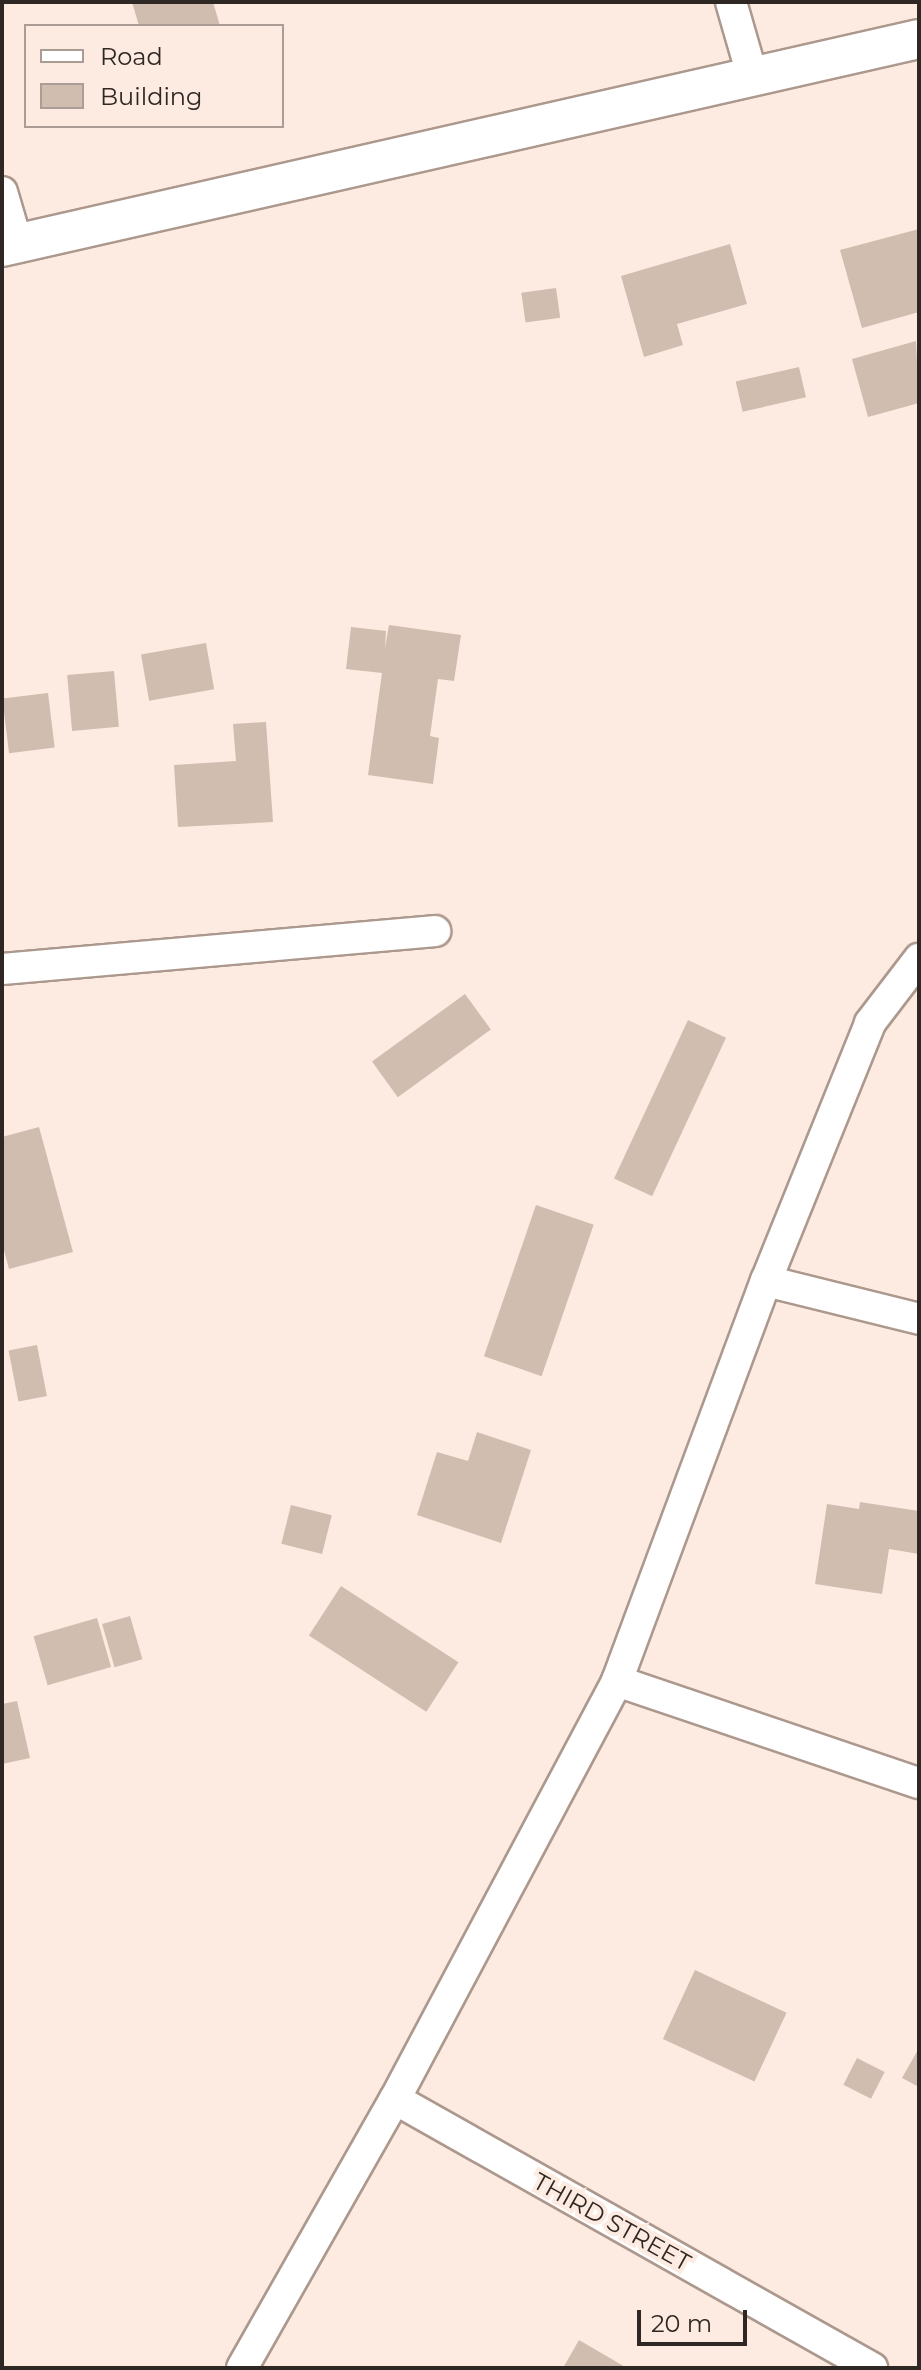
<!DOCTYPE html>
<html>
<head>
<meta charset="utf-8">
<style>
	body { margin:0 }
	#map { position:relative; width:921px; height:2370px; overflow:hidden; background:#fdebe1; font-family:Montserrat,sans-serif }
	div>[style] { position:absolute }
	[style*='--x'] { left:calc(var(--x)*1px); top:calc(var(--y)*1px); width:calc(var(--w)*1px); rotate:calc(var(--a)*1deg) }
	.building>* { inset:0; background:#d1bcb0; transform-origin:0 0 }
	.roads { filter:drop-shadow(2px 0 #ac988d) drop-shadow(-2px 0 #ac988d) drop-shadow(0 2px #ac988d) drop-shadow(0 -2px #ac988d) }
	.minor>* { height:30px; margin:-15px; padding:0 15px; transform-origin:15px; border-radius:15px; background:#fff }
	.tertiary>* { height:38px; margin:-19px; padding:0 19px; transform-origin:19px; border-radius:19px; background:#fff }
	span { translate:-50% -50%; white-space:nowrap; text-align:center; line-height:1.15; -webkit-text-stroke:8px #fdebe1; paint-order:stroke }
	.street-label { font-size:24px; color:#2f2723 }
	.frame { position:absolute; inset:0; border:4px solid #2f2723; pointer-events:none }
	.legend { position:absolute; left:24px; top:24px; width:260px; height:104px; box-sizing:border-box; background:#fdebe1; border:2px solid #ab9d95; margin:0; padding:10px 14px; list-style:none; font-size:24px; color:#2f2723 }
	.legend li { display:flex; align-items:center; gap:16px; height:40px }
	.legend b { width:40px; border:2px solid #ab9d95 }
	.scale { position:absolute; left:637px; top:2310px; width:110px; height:36px; box-sizing:border-box; border:4px solid #2f2723; border-top:0; padding-left:10px; font-size:24px; line-height:28px; white-space:nowrap; color:#2f2723; -webkit-text-stroke:6px #fdebe1; paint-order:stroke }
</style>
</head>
<body>
<div id="map">
	<div class="building">
		<div style="clip-path:polygon(132px 2px,213px 2px,220px 26px,139px 26px)"></div>
		<div style="clip-path:polygon(919px 229px,919px 312px,862px 328px,840px 250px)"></div>
		<div style="clip-path:polygon(730px 244px,747px 304px,677px 324px,683px 345px,644px 357px,621px 276px)"></div>
		<div style="left:556px;top:288px;width:30px;height:35px;rotate:82deg"></div>
		<div style="clip-path:polygon(916px 341px,919px 403px,868px 417px,852px 359px)"></div>
		<div style="left:799px;top:367px;width:31px;height:65px;rotate:77deg"></div>
		<div style="clip-path:polygon(389px 625px,461px 635px,454px 681px,438px 679px,430px 736px,439px 738px,433px 784px,368px 775px,382px 673px,346px 669px,351px 627px,386px 631px,385px 648px)"></div>
		<div style="left:206px;top:643px;width:47px;height:66px;rotate:80deg"></div>
		<div style="left:114px;top:671px;width:56px;height:47px;rotate:85deg"></div>
		<div style="left:48px;top:693px;width:55px;height:46px;rotate:83deg"></div>
		<div style="clip-path:polygon(266px 722px,273px 822px,178px 827px,174px 765px,236px 761px,233px 724px)"></div>
		<div style="left:465px;top:994px;width:44px;height:115px;rotate:54deg"></div>
		<div style="left:688px;top:1020px;width:42px;height:175px;rotate:25deg"></div>
		<div style="clip-path:polygon(39px 1127px,73px 1252px,9px 1269px,2px 1243px,2px 1137px)"></div>
		<div style="left:536px;top:1205px;width:61px;height:160px;rotate:19deg"></div>
		<div style="left:37px;top:1345px;width:52px;height:29px;rotate:79deg"></div>
		<div style="clip-path:polygon(477px 1432px,531px 1450px,501px 1543px,417px 1515px,437px 1452px,468px 1461px)"></div>
		<div style="clip-path:polygon(860px 1502px,919px 1511px,919px 1554px,889px 1549px,882px 1594px,815px 1584px,827px 1504px,859px 1509px)"></div>
		<div style="left:291px;top:1505px;width:42px;height:40px;rotate:14deg"></div>
		<div style="left:341px;top:1586px;width:140px;height:59px;rotate:33deg"></div>
		<div style="left:130px;top:1616px;width:45px;height:29px;rotate:74deg"></div>
		<div style="left:97px;top:1618px;width:51px;height:66px;rotate:74deg"></div>
		<div style="clip-path:polygon(17px 1701px,30px 1758px,2px 1764px,2px 1704px)"></div>
		<div style="left:695px;top:1970px;width:101px;height:76px;rotate:25deg"></div>
		<div style="clip-path:polygon(919px 2048px,919px 2087px,902px 2078px)"></div>
		<div style="left:857px;top:2058px;width:31px;height:30px;rotate:27deg"></div>
		<div style="clip-path:polygon(579px 2340px,627px 2368px,563px 2368px)"></div>
	</div>
	<div class="roads">
		<div class="minor">
			<div style="--x:731;--y:2;--w:79;--a:73.9"></div>
			<div style="--x:2;--y:192;--w:53;--a:73.6"></div>
			<div style="--x:2;--y:969;--w:435;--a:-5"></div>
			<div style="--x:766;--y:1281;--w:158;--a:13.9"></div>
			<div style="--x:617;--y:1681;--w:319;--a:18.7"></div>
			<div style="--x:395;--y:2099;--w:548;--a:29.42"></div>
			<div style="--x:242;--y:2368;--w:309;--a:-60.4"></div>
			<div style="--x:395;--y:2099;--w:473;--a:-62"></div>
			<div style="--x:617;--y:1681;--w:427;--a:-69.6"></div>
			<div style="--x:766;--y:1281;--w:278;--a:-68"></div>
			<div style="--x:870;--y:1023;--w:81;--a:-52.6"></div>
		</div>
		<div class="tertiary">
			<div style="--x:2;--y:247;--w:940;--a:-12.78"></div>
		</div>
	</div>
	<div class="street-label">
		<span style="left:612px;top:2222px;rotate:29deg">THIRD STREET</span>
	</div>
	<div class="frame"></div>
	<ul class="legend">
	<li><b style="height:10px;background:#fff"></b>Road</li>
	<li><b style="height:22px;background:#d1bcb0"></b>Building</li>
	</ul>
	<div class="scale">20 m</div>
</div>
</body>
</html>
